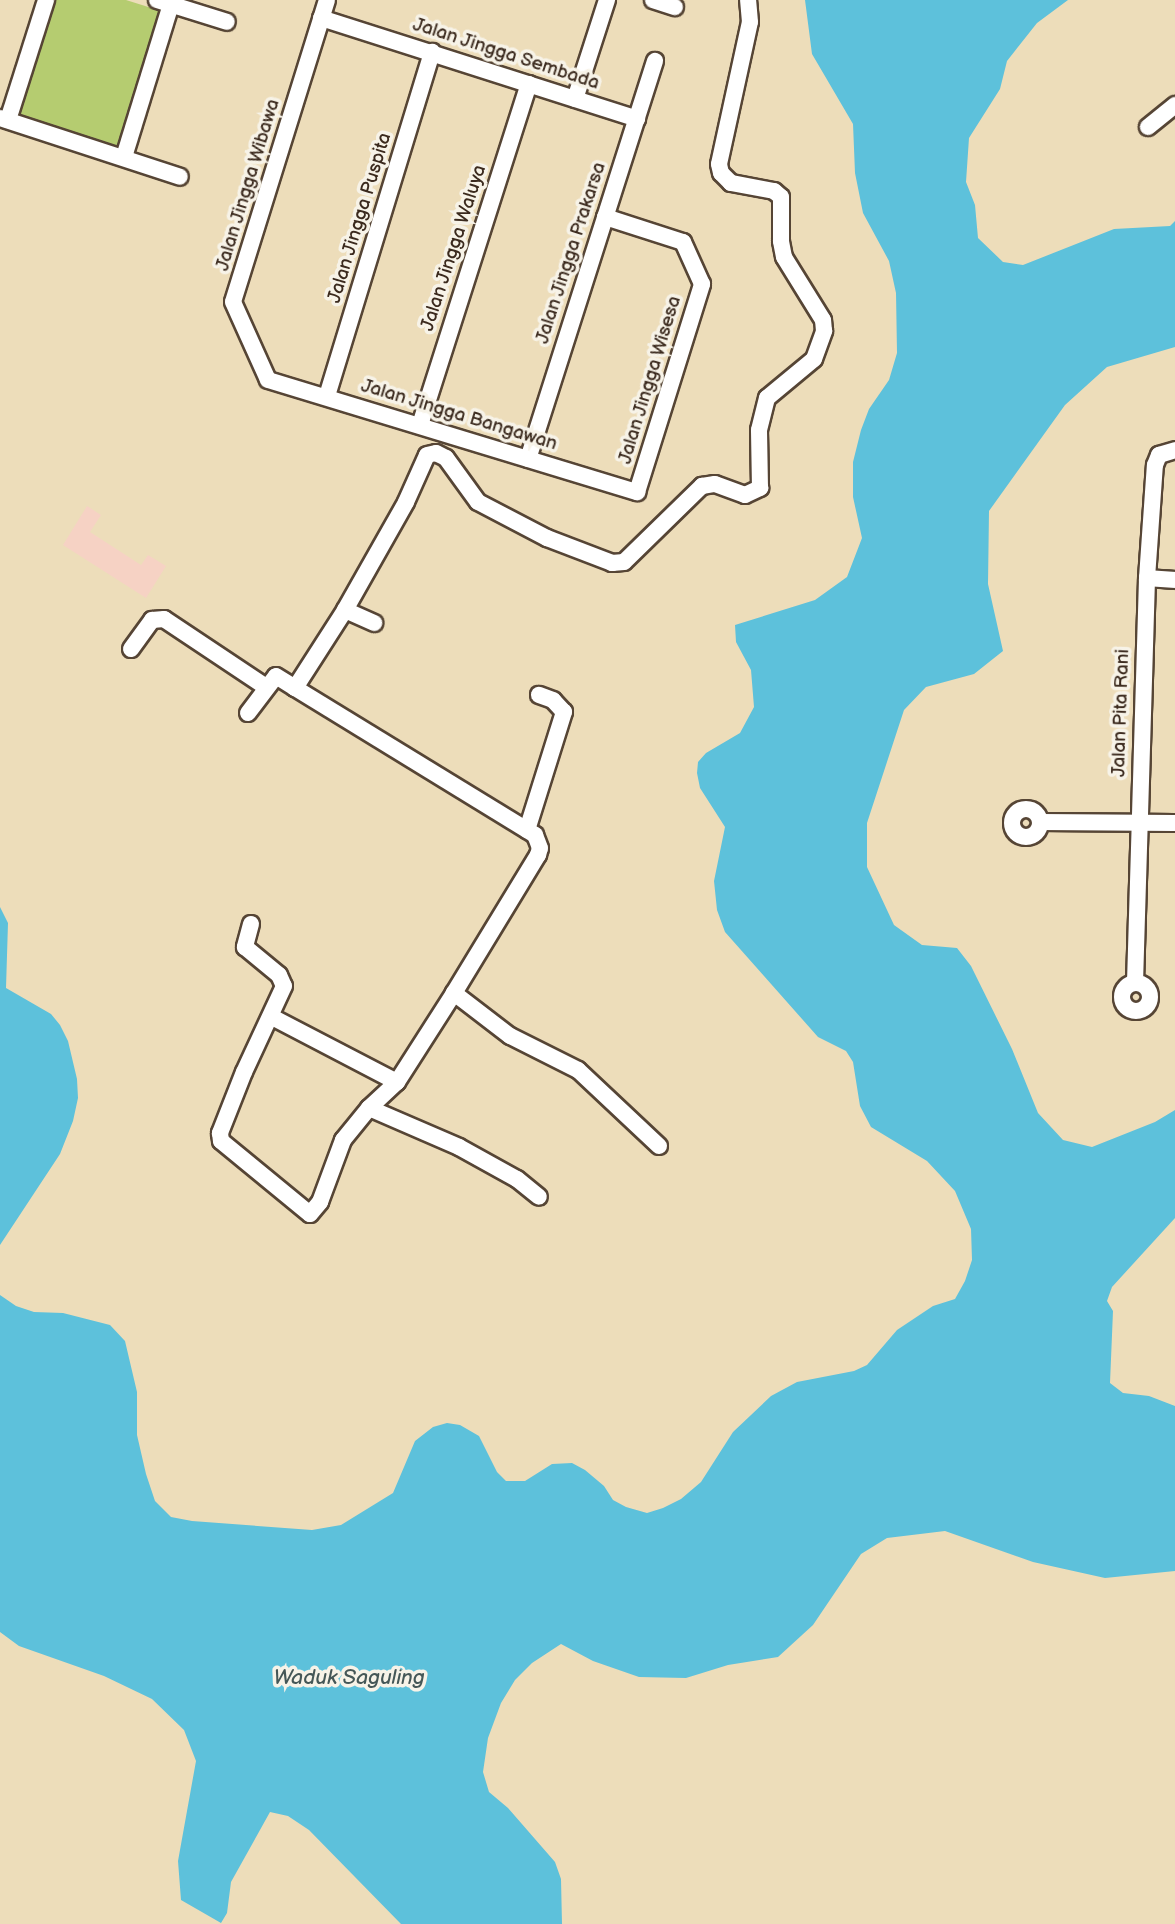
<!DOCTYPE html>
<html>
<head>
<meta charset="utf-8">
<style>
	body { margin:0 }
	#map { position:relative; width:1175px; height:1924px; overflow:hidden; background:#edddba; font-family:"Balsamiq Sans",sans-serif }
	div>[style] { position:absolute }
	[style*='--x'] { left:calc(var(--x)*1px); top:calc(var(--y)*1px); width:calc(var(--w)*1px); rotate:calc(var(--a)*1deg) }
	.built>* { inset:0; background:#f6d2c4 }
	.green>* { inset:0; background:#b5cc70 }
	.water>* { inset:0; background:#5dc1db }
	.roads { filter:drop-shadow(2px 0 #564535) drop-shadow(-2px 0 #564535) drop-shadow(0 2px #564535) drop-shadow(0 -2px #564535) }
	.minor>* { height:16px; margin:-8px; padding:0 8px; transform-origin:8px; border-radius:8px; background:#fff }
	.minor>.ring { margin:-8px; padding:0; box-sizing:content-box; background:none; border:16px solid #fff; border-radius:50% }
	span { translate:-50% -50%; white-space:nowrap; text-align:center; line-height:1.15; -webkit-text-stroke:7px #f7f3e8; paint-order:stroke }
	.street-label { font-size:19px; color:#3b2a1e }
	.water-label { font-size:21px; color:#455757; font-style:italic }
</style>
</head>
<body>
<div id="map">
	<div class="built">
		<div style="clip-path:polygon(87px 506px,101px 515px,90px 532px,141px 565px,148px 555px,166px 566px,146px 598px,63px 545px)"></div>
	</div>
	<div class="green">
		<div style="clip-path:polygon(53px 0,126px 0,161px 11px,119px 150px,17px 120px)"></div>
	</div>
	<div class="water">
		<div style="clip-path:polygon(805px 0,1068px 0,1037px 23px,1007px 61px,1000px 89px,969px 138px,966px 182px,975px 205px,978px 238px,1003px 262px,1023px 265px,1114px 229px,1170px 226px,1175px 221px,1175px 347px,1107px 367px,1065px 405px,989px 511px,988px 584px,1003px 651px,974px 674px,926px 687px,904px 710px,867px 823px,867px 867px,894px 925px,922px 945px,957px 948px,971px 966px,1012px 1049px,1038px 1113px,1063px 1140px,1092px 1147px,1155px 1122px,1175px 1110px,1175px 1218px,1112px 1287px,1107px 1301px,1113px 1311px,1110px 1383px,1123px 1393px,1149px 1396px,1175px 1406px,1175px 1571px,1105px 1578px,1033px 1562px,945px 1531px,887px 1538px,861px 1554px,813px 1625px,778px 1657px,728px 1665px,686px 1678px,639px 1677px,593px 1661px,561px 1644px,532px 1663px,515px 1680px,501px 1703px,488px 1738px,483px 1772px,489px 1792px,508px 1808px,555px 1862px,561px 1879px,562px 1924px,401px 1924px,309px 1830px,288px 1816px,270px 1812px,231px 1882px,227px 1913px,221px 1923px,181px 1900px,178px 1861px,196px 1761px,184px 1730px,152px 1699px,104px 1676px,19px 1646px,0 1632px,0 1295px,16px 1306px,34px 1312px,63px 1313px,110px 1325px,125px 1341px,137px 1392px,137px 1435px,146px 1474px,155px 1501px,171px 1517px,192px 1521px,312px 1530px,341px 1525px,393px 1493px,415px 1441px,433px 1427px,447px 1423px,460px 1425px,479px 1436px,497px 1472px,506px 1481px,525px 1481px,552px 1464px,572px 1463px,585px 1470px,604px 1486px,613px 1500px,626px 1507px,647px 1513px,663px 1508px,681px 1499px,701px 1482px,733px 1432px,771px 1396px,797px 1382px,854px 1371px,867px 1365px,897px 1330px,933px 1306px,955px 1299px,965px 1281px,972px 1260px,971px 1229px,955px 1191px,927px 1161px,871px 1127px,860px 1106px,853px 1062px,846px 1051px,818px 1037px,725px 932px,717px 910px,714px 881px,725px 827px,700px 788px,697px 773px,698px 762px,706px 753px,740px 733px,754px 707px,751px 670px,736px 642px,735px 625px,815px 600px,847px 577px,862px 538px,853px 497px,853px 462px,861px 430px,869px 409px,889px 380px,897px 353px,896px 293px,889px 261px,863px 213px,855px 173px,853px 124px,812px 54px)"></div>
		<div style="clip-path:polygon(0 907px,8px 923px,6px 988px,51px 1014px,60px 1025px,68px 1041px,77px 1079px,78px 1098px,73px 1121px,60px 1154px,0 1245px)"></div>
	</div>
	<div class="roads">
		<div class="minor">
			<div style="--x:157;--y:0;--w:73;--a:17.4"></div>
			<div style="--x:327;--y:0;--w:316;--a:107.3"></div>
			<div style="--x:233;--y:302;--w:85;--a:65.8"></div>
			<div style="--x:268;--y:380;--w:386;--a:16.9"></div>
			<div style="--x:637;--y:492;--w:218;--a:-72.6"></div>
			<div style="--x:702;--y:284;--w:46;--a:-114.3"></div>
			<div style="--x:683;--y:242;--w:82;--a:-162.2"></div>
			<div style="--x:653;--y:0;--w:23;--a:18"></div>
			<div style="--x:321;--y:18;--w:332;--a:17.7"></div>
			<div style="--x:575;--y:99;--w:104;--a:-72.1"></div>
			<div style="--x:0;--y:118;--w:189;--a:18.1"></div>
			<div style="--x:8;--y:120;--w:126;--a:-72.4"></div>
			<div style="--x:1148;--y:127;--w:35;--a:-39"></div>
			<div style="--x:124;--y:157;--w:160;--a:-72.9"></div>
			<div style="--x:327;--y:396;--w:360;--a:-73"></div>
			<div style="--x:420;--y:425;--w:358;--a:-72.3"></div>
			<div style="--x:528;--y:459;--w:418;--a:-72.3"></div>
			<div style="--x:1147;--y:578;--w:28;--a:4"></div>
			<div style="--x:345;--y:610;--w:32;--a:24"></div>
			<div style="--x:131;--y:649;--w:36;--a:-54"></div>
			<div style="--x:152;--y:620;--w:12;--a:-5"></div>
			<div style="--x:164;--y:619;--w:123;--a:33.7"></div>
			<div style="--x:248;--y:713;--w:46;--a:-52.9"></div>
			<div style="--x:276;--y:676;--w:22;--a:32"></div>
			<div class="ring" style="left:1012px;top:809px;width:12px;height:12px"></div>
			<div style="--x:1040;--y:822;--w:135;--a:0.4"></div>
			<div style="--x:527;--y:830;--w:124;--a:-72.6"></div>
			<div style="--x:564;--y:712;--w:16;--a:-133"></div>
			<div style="--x:553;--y:700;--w:15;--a:-160"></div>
			<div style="--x:251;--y:924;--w:24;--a:105"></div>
			<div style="--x:245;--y:947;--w:44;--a:39.5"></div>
			<div style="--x:279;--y:975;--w:12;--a:66"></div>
			<div style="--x:284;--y:986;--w:95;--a:114.9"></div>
			<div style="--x:244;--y:1072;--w:66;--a:111.5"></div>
			<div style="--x:220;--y:1133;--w:8;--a:83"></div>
			<div style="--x:221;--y:1141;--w:115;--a:39.4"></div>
			<div style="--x:310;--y:1214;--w:16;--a:-50"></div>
			<div style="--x:320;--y:1202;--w:66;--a:-69.6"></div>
			<div style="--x:343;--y:1140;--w:41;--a:-50.9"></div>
			<div style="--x:1135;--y:983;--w:405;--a:-88.3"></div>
			<div style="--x:1147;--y:578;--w:113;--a:-86"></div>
			<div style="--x:1155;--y:465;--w:11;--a:-68"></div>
			<div style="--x:1159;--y:455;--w:17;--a:-17"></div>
			<div class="ring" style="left:1122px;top:983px;width:12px;height:12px"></div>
			<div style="--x:454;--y:993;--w:106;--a:122.6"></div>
			<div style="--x:397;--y:1082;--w:38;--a:137"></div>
			<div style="--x:369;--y:1108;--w:98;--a:23.4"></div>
			<div style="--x:459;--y:1147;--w:66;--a:28.9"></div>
			<div style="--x:517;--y:1179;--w:28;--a:39"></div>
			<div style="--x:272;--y:1017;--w:141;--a:27.5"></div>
			<div style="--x:659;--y:1146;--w:111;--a:-136.8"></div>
			<div style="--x:578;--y:1070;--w:76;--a:-153.4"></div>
			<div style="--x:510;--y:1036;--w:71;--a:-142.5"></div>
			<div style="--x:454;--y:993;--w:162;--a:-58.7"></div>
			<div style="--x:538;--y:855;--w:7;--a:-74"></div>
			<div style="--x:540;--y:848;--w:14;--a:-111"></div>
			<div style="--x:535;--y:835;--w:281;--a:-148.5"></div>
			<div style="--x:295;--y:688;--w:93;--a:-57.3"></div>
			<div style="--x:345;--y:610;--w:124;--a:-60.5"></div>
			<div style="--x:406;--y:502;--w:51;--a:-65.9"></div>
			<div style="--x:427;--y:455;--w:9;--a:-13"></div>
			<div style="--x:436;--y:453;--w:11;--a:27"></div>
			<div style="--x:446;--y:458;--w:54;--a:54"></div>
			<div style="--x:478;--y:502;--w:78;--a:27.6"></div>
			<div style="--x:547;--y:538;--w:70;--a:21"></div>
			<div style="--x:612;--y:563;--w:12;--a:-5"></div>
			<div style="--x:624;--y:562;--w:109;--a:-44.3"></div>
			<div style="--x:702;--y:486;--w:13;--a:-9"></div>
			<div style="--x:715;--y:484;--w:32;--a:20"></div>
			<div style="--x:745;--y:495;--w:17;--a:-25"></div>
			<div style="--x:760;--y:488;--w:58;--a:-91"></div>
			<div style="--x:759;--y:430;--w:33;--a:-76"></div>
			<div style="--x:767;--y:398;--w:61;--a:-39.7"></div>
			<div style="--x:814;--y:359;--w:30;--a:-70"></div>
			<div style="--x:824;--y:331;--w:11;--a:-95"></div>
			<div style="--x:823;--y:320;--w:74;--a:-121.8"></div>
			<div style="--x:784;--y:257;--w:16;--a:-101"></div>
			<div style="--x:781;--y:241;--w:44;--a:-90"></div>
			<div style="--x:781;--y:197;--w:9;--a:-139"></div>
			<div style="--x:774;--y:191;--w:44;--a:-169.5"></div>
			<div style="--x:731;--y:183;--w:14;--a:-135"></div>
			<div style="--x:721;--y:173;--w:9;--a:-103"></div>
			<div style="--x:719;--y:164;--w:145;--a:-77.7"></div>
			<div style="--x:750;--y:22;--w:22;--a:-95"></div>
		</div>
	</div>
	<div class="street-label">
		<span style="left:506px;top:54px;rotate:18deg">Jalan Jingga Sembada</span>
		<span style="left:248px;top:185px;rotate:-73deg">Jalan Jingga Wibawa</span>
		<span style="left:360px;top:218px;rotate:-73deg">Jalan Jingga Puspita</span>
		<span style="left:454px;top:248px;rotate:-72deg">Jalan Jingga Waluya</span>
		<span style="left:571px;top:253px;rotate:-72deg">Jalan Jingga Prakarsa</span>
		<span style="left:650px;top:380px;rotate:-73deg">Jalan Jingga Wisesa</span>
		<span style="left:459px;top:415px;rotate:17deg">Jalan Jingga Bangawan</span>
		<span style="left:1121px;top:713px;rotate:-88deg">Jalan Pita Rani</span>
	</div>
	<div class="water-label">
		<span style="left:349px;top:1678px">Waduk Saguling</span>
	</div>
</div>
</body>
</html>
